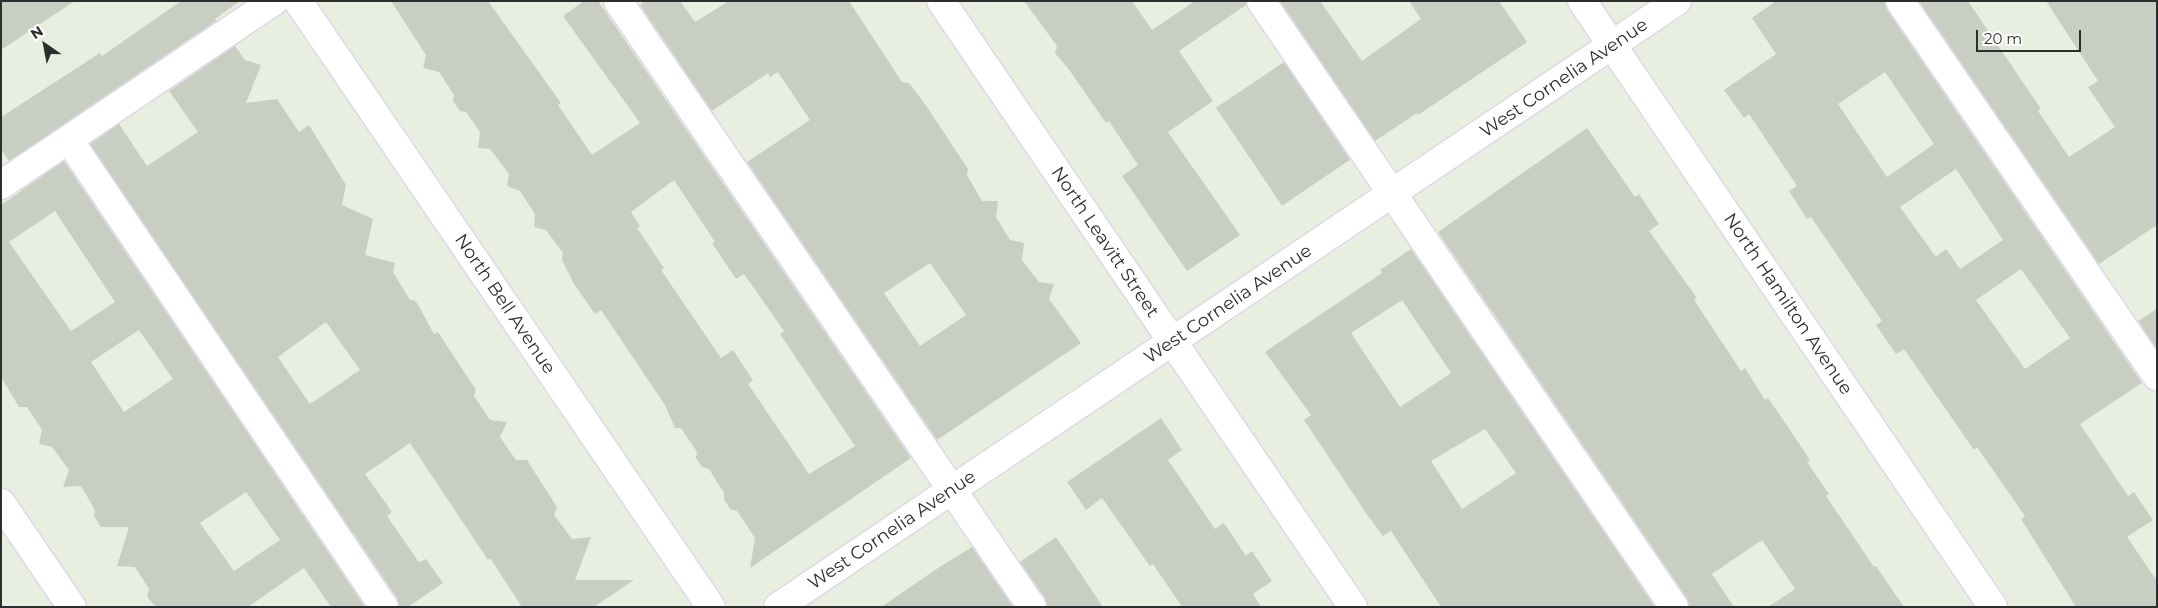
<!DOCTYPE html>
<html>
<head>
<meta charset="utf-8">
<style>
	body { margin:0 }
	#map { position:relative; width:2158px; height:608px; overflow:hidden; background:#e9efe0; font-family:Montserrat,sans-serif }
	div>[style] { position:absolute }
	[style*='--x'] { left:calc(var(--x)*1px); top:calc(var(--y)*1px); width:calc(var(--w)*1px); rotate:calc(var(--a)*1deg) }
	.building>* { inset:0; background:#c9cec2; transform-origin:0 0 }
	.roads { filter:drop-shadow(1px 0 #dfd5e6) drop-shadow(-1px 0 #dfd5e6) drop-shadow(0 1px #dfd5e6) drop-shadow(0 -1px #dfd5e6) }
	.minor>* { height:28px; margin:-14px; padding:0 14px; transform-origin:14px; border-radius:14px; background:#fff }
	span { translate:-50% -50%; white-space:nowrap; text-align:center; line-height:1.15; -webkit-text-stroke:4px #fff; paint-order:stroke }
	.street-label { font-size:18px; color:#2d2d2d }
	.frame { position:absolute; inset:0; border:2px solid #2d2d2d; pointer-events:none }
	.north { position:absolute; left:20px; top:20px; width:50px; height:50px; -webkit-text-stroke:4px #fff; paint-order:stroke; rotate:327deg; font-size:14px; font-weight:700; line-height:20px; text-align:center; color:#2d2d2d }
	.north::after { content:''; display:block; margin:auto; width:18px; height:22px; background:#2d2d2d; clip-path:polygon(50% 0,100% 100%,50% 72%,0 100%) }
	.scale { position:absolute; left:1976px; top:30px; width:105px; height:22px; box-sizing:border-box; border:2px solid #2d2d2d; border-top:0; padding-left:6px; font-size:15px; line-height:18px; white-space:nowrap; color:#2d2d2d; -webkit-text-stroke:4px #fff; paint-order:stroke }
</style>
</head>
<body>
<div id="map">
	<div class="building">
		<div style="clip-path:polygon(1px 1px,75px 1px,1px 50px)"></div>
		<div style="clip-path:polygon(181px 1px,240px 1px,215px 19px,216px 21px,9px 161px,1px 149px,1px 117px,100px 53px,102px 56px)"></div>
		<div style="clip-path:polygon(evenodd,391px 1px,488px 1px,561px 103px,558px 105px,592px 155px,640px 123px,563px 16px,584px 1px,598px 1px,911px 458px,750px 568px,755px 538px,737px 511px,730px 509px,724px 499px,724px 493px,709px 469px,702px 467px,696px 458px,697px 452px,681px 428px,675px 428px,665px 405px,601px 310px,595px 314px,574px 284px,562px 260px,563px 253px,546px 230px,534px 227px,535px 214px,520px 191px,507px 186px,509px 174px,490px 149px,478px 148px,480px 132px,466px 112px,460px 111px,453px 101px,454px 95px,439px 72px,423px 68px,426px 55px,391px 1px,674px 180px,715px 242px,712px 243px,736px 279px,744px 274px,784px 331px,780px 334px,855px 446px,809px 474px,748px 384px,753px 380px,733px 350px,721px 358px,661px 270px,664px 268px,637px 228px,640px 226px,631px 212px,674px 180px)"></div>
		<div style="clip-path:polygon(evenodd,644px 1px,680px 1px,695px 22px,729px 1px,849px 1px,902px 82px,909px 83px,925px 104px,968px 169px,967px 175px,982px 201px,998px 201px,996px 217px,1010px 240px,1024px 243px,1022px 260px,1039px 282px,1054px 284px,1049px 299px,1081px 343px,937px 440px,747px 162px,810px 120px,778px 72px,770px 77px,768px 73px,712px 111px,640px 5px,644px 1px,930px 263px,966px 315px,920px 346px,884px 293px,930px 263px)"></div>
		<div style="clip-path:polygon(1024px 1px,1132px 1px,1152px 30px,1195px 1px,1246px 1px,1246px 5px,1179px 51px,1213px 101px,1168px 132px,1240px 235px,1187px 271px,1122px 176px,1138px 165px,1109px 121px,1106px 123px,1070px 71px,1055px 53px,1057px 46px)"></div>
		<div style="clip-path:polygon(1280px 1px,1320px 1px,1362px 61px,1421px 19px,1409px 1px,1499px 1px,1527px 42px,1418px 115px,1417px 113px,1375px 141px)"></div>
		<div style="clip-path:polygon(evenodd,1776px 1px,1885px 1px,1887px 10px,2142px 383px,2080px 424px,2128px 496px,2134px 492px,2153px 520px,2127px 537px,2157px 581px,2157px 607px,2076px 607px,2021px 519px,2025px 516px,1977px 447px,1974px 450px,1904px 349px,1896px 354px,1876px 325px,1882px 321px,1811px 217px,1807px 219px,1789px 191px,1797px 186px,1749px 114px,1744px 118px,1724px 90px,1776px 54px,1752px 18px,1776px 1px,1885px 72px,1934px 144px,1887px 177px,1838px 104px,1885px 72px,1776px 1px,1956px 169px,2003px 240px,1960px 269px,1946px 249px,1936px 257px,1900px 207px,1956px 169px,1776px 1px,2021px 269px,2070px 338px,2025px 369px,1976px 300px,2021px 269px)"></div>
		<div style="clip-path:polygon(1919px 1px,1968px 1px,2041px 109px,2038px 111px,2069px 157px,2115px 127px,2088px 87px,2098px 81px,2046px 1px,2157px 1px,2157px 225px,2099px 264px)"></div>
		<div style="clip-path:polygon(evenodd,235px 46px,245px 60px,261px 65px,246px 103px,277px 99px,299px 132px,309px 125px,346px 185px,342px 205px,373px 219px,365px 255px,395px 263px,393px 272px,410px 300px,416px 301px,434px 334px,438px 332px,476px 390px,474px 396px,490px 420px,507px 422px,500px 437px,516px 460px,527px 460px,557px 507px,554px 515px,572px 539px,591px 537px,575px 580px,634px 580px,594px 607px,522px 607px,490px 558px,488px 560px,410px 443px,365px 474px,392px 512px,387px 516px,418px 561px,420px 562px,426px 559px,443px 583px,408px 607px,399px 607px,397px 598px,90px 144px,119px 124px,147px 166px,198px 132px,169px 91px,235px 46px,326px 322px,360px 370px,310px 404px,278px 357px,326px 322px)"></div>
		<div style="left:1284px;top:62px;width:118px;height:82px;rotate:56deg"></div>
		<div style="clip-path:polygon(1587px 128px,1635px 197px,1639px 194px,1659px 224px,1649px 231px,1697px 298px,1694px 300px,1741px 371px,1745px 368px,1765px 400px,1768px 398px,1788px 427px,1810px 460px,1807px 462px,1829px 494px,1826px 496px,1874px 567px,1876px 566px,1904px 607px,1768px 607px,1795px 589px,1762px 540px,1712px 574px,1734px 607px,1689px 607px,1687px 598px,1438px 232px)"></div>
		<div style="clip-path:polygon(evenodd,64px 161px,365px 607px,331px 607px,304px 568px,248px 607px,156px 607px,147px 597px,149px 589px,135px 567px,117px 566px,129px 527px,101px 527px,94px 516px,95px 510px,81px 486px,63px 487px,69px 470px,52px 447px,39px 444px,42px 430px,27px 407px,19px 407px,1px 377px,1px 205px,64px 161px,55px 211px,115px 302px,71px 331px,9px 242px,55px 211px,64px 161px,139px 330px,173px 379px,124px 412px,91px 362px,139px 330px,64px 161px,246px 492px,280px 540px,234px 571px,200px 523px,246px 492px)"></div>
		<div style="clip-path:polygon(evenodd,1411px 249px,1655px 607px,1441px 607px,1391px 531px,1383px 536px,1368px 516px,1304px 420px,1311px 415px,1265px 352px,1382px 273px,1380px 270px,1411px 249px,1402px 300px,1451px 373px,1400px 407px,1351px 333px,1402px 300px,1411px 249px,1485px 429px,1516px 473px,1462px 509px,1431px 461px,1485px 429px)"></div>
		<div style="clip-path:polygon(2157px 309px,2157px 349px,2138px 321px)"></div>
		<div style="clip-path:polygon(1161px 418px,1182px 450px,1168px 460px,1215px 529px,1224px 523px,1246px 556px,1252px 551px,1272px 581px,1253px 594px,1261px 607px,1182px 607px,1153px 564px,1150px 566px,1102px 498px,1086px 510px,1067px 482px)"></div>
		<div style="clip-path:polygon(1056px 537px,1103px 607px,1047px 607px,1045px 598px,1020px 562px)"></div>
		<div style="clip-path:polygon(972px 547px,1013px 607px,881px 607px,938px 568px)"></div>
	</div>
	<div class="roads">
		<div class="minor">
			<div style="--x:298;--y:1;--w:733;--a:55.72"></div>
			<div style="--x:618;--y:1;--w:734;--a:55.66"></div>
			<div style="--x:941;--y:1;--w:733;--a:55.79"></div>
			<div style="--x:1261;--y:1;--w:733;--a:55.72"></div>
			<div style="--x:1582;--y:1;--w:732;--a:55.85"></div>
			<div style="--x:1900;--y:1;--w:455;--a:55.6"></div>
			<div style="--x:69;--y:140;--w:563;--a:56"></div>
			<div style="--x:1;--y:185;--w:329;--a:-34"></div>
			<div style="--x:1;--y:503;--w:126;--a:55.7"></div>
			<div style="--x:778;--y:607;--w:1084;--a:-33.98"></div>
		</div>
	</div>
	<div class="street-label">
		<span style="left:1564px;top:78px;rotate:-34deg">West Cornelia Avenue</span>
		<span style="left:1105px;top:242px;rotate:56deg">North Leavitt Street</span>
		<span style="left:505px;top:304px;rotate:56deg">North Bell Avenue</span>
		<span style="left:1228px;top:304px;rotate:-34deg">West Cornelia Avenue</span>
		<span style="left:1788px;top:304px;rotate:56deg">North Hamilton Avenue</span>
		<span style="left:892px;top:530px;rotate:-34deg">West Cornelia Avenue</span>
	</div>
	<div class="frame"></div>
	<div class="north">N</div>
	<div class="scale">20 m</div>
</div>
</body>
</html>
